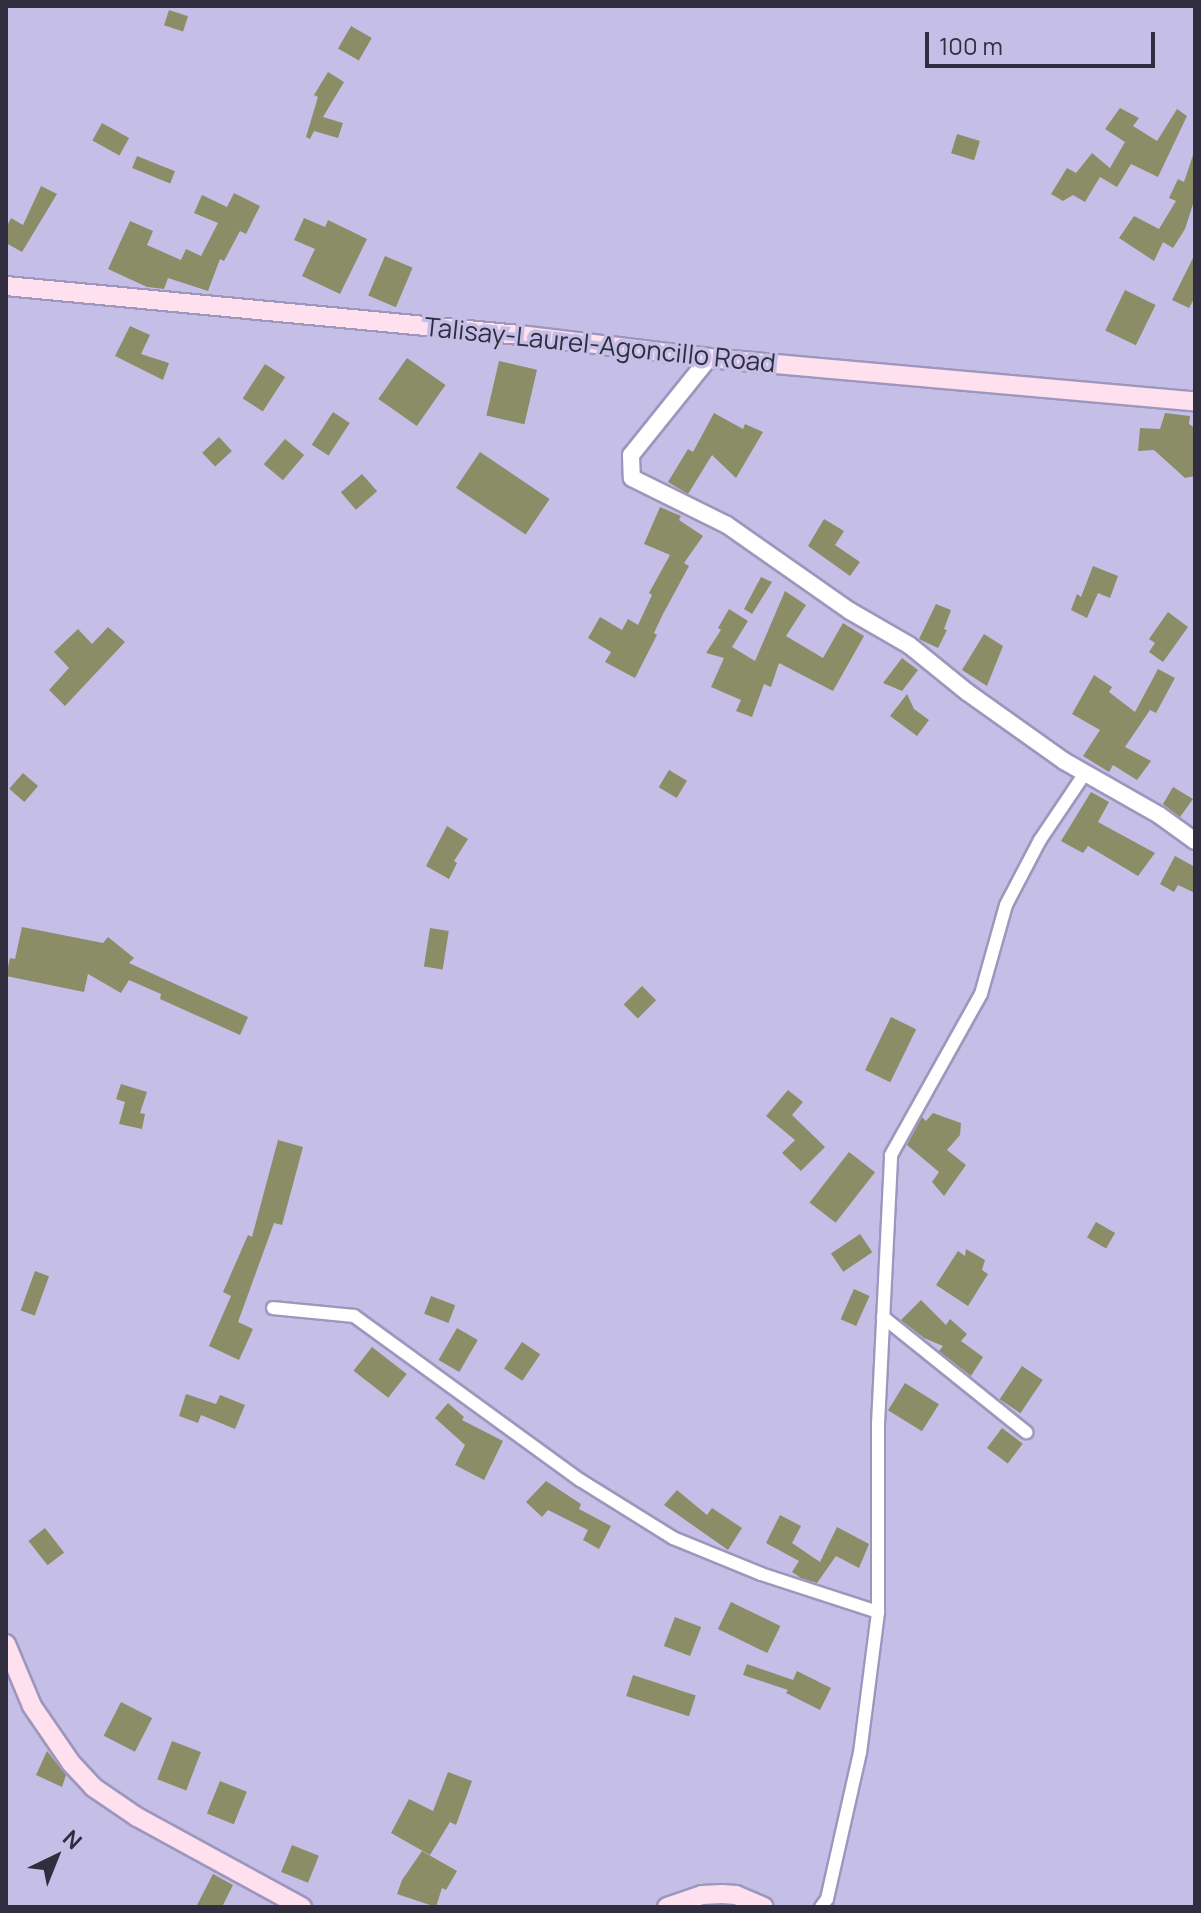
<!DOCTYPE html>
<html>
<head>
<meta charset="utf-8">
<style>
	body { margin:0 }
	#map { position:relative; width:1201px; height:1913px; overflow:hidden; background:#c5bfe7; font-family:Manrope,sans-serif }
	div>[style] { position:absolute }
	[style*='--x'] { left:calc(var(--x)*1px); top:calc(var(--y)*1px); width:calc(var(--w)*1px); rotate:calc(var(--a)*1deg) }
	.building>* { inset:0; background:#8a8d66; transform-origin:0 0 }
	.roads { filter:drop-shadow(2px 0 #9d97bd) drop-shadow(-2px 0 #9d97bd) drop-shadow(0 2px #9d97bd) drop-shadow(0 -2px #9d97bd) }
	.minor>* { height:12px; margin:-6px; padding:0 6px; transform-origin:6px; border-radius:6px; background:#fff }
	.tertiary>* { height:16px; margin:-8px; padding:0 8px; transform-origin:8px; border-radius:8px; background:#fff }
	.secondary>* { height:18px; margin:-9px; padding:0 9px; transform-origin:9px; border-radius:9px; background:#fee0ee }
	span { translate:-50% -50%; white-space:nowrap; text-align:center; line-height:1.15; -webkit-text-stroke:7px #c5bfe7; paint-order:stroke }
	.street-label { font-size:26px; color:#302e3e }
	.frame { position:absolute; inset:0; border:8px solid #302e3e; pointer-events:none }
	.north { position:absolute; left:16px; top:1817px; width:80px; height:80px; -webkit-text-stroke:6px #c5bfe7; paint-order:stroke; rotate:43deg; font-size:22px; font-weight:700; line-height:32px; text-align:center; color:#302e3e }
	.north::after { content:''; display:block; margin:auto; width:28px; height:36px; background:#302e3e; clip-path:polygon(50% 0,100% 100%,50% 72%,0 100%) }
	.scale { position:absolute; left:925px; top:32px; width:230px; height:36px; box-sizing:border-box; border:4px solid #302e3e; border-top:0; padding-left:10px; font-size:24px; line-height:28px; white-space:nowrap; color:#302e3e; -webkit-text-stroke:6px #c5bfe7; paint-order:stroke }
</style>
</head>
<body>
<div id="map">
	<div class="building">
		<div style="left:169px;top:10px;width:20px;height:16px;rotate:18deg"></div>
		<div style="left:351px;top:26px;width:24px;height:26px;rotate:30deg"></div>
		<div style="clip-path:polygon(328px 72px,344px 82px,323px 117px,343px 123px,338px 138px,314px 131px,310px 139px,306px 137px,318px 97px,314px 95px)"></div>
		<div style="clip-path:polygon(1120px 108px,1139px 118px,1133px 126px,1157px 141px,1177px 109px,1187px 116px,1158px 177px,1131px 164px,1117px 187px,1100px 177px,1085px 202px,1073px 195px,1063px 201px,1051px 194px,1067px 168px,1076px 173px,1092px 153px,1110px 168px,1125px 142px,1105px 129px)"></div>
		<div style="left:102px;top:123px;width:31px;height:20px;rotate:29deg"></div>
		<div style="left:957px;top:134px;width:24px;height:20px;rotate:17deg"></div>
		<div style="clip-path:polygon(1193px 155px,1195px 198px,1185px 229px,1173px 248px,1163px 242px,1154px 261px,1119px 238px,1134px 216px,1159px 229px,1176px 201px,1169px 198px,1178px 179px,1184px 182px)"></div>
		<div style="left:137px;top:156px;width:41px;height:13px;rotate:22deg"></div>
		<div style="clip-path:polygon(41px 186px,57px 194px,22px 252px,6px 243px,6px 228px,11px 218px,23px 225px)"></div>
		<div style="clip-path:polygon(234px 193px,260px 206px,246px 234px,240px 231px,224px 261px,220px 259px,208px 291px,168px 278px,164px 289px,147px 287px,108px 269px,130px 221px,153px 231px,147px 245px,181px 260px,186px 249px,201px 256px,218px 223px,194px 213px,202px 195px,227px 207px)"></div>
		<div style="clip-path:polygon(304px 218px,325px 227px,328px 220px,367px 239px,340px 294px,302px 276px,315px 249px,294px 240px)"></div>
		<div style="clip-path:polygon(1195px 254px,1195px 297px,1189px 308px,1172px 300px)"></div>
		<div style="left:385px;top:256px;width:30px;height:43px;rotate:23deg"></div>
		<div style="left:1125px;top:290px;width:34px;height:45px;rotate:26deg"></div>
		<div style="clip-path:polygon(130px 326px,150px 335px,141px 354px,169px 363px,163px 380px,115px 356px)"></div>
		<div style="left:407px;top:358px;width:47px;height:50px;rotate:35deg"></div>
		<div style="left:499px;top:361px;width:39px;height:56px;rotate:13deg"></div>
		<div style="left:265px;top:364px;width:24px;height:41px;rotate:33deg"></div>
		<div style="left:333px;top:412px;width:20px;height:39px;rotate:33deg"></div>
		<div style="clip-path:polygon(714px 413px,743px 429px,745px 424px,763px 432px,736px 478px,712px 455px,688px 494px,668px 482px,688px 449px,693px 452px)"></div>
		<div style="clip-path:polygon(1165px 413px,1190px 416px,1189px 424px,1195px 428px,1195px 476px,1185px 478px,1154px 450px,1138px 451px,1140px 428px,1160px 429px)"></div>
		<div style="left:219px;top:437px;width:19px;height:23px;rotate:47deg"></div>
		<div style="left:285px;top:439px;width:25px;height:33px;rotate:40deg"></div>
		<div style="left:480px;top:452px;width:84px;height:43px;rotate:34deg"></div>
		<div style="left:362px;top:474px;width:23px;height:28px;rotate:49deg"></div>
		<div style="clip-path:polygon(660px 507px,681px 516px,679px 520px,703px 536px,684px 563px,689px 566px,663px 614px,654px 633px,657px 635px,635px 678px,605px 662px,611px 652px,588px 638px,600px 617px,622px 630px,628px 619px,638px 625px,652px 595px,649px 593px,670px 555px,644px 544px)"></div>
		<div style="clip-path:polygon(824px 519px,844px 531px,835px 545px,860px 562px,850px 576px,808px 546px)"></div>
		<div style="clip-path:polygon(1093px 566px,1118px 576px,1110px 598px,1098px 593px,1087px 618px,1071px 610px,1077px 594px,1081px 597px)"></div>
		<div style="clip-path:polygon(761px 577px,772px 582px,752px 614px,744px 609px)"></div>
		<div style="clip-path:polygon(785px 591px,806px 605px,786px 636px,823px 658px,843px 623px,864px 636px,833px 691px,779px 663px,771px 687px,764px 684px,752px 717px,736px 711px,741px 700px,711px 687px,724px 658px,706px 653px,721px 630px,718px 628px,729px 609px,748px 621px,732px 647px,755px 661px)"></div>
		<div style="clip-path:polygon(936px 604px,951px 610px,944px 629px,947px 630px,938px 648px,919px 639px)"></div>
		<div style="clip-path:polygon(1168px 612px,1188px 627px,1163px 662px,1149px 652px,1155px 643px,1149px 639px)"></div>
		<div style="clip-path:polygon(108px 627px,125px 642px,65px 706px,49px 690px,69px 668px,54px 652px,78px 629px,92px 644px)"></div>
		<div style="clip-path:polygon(984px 634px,1003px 646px,987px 686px,962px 670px)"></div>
		<div style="clip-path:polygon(902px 658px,918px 670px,902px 691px,883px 683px)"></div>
		<div style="clip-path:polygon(1158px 669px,1175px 678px,1156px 713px,1150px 710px,1125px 747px,1151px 761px,1137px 780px,1113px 765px,1109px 772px,1083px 756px,1100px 730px,1072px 714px,1094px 675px,1112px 687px,1109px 692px,1135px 712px)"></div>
		<div style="clip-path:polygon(907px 694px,914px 709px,929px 720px,917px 736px,890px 716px)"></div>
		<div style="left:669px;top:770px;width:21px;height:20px;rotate:31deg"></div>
		<div style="left:23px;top:773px;width:20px;height:21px;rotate:41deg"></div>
		<div style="clip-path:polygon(1173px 787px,1193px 799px,1180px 817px,1163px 804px)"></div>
		<div style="clip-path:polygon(1091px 792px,1109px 802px,1098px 822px,1155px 853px,1138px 876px,1088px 846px,1083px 853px,1061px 841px)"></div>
		<div style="clip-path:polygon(447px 826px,468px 839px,454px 861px,457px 863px,449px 879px,426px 866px)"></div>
		<div style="clip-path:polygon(1175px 856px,1195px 867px,1195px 893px,1178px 885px,1174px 892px,1160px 884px)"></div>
		<div style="clip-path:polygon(22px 927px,103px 943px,108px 937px,134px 958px,129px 963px,248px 1017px,240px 1035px,160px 999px,161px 994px,129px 980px,121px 993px,88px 974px,84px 992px,6px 976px,10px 958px,15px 959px)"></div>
		<div style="left:430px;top:928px;width:19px;height:39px;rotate:9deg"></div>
		<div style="left:642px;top:986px;width:20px;height:26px;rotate:45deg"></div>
		<div style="left:891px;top:1017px;width:28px;height:59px;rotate:26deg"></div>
		<div style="clip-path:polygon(121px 1084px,147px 1092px,140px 1113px,145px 1114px,142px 1129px,119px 1124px,125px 1102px,116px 1099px)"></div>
		<div style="clip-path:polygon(788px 1090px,803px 1102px,792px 1115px,825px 1147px,801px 1171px,782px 1153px,795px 1140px,766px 1116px)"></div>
		<div style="clip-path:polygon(933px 1113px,961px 1123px,960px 1135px,947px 1150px,966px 1165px,944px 1196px,932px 1182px,939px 1172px,907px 1145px,922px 1117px,926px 1121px)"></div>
		<div style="clip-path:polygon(278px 1140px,303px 1147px,282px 1225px,274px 1223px,238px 1322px,253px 1329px,239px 1360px,209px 1346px,231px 1296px,223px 1292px,248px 1235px,252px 1237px)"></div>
		<div style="left:849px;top:1152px;width:33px;height:64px;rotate:38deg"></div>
		<div style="left:1096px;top:1222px;width:22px;height:18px;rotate:30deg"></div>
		<div style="left:860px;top:1234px;width:22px;height:35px;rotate:56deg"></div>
		<div style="clip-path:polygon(966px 1249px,985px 1260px,982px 1270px,988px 1274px,968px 1306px,936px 1285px,958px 1251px,965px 1256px)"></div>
		<div style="left:35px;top:1271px;width:15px;height:42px;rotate:20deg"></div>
		<div style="left:854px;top:1289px;width:17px;height:33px;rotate:24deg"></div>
		<div style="left:431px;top:1296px;width:26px;height:19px;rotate:21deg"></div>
		<div style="clip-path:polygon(921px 1300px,946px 1325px,950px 1319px,967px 1334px,961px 1341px,983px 1357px,971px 1376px,939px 1351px,943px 1346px,924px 1338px,901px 1320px)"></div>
		<div style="left:457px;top:1328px;width:24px;height:37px;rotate:30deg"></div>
		<div style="left:522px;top:1342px;width:22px;height:32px;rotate:34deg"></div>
		<div style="left:372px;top:1347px;width:44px;height:30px;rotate:38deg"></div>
		<div style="left:1022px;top:1366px;width:25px;height:40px;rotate:34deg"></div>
		<div style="left:905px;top:1383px;width:40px;height:32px;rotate:32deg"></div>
		<div style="clip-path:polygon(186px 1394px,216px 1404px,220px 1395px,245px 1405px,235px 1429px,201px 1415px,198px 1423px,179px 1416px)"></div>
		<div style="clip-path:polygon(448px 1403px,464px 1417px,462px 1420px,503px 1441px,484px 1480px,455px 1465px,465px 1445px,435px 1418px)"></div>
		<div style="left:1002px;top:1428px;width:26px;height:25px;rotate:37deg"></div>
		<div style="clip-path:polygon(546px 1481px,581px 1504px,579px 1509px,611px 1526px,599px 1549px,583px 1540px,588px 1530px,548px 1510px,542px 1517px,526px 1502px)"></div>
		<div style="clip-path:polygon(677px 1490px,707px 1515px,712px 1508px,742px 1528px,728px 1550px,664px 1505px)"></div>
		<div style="clip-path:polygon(780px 1515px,801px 1526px,792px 1543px,820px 1562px,837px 1527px,869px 1544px,859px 1568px,836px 1556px,817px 1583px,801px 1578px,792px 1572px,799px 1561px,766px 1543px)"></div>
		<div style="left:45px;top:1528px;width:31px;height:21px;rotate:52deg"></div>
		<div style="left:731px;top:1602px;width:55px;height:30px;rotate:26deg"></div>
		<div style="left:675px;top:1617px;width:28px;height:31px;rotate:21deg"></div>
		<div style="clip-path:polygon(747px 1664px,793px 1680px,797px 1671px,831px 1688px,820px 1710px,786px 1693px,788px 1690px,743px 1675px)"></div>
		<div style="left:633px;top:1675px;width:66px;height:22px;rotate:18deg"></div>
		<div style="left:121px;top:1702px;width:35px;height:38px;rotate:27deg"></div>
		<div style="left:172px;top:1741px;width:31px;height:41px;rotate:21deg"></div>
		<div style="clip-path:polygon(47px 1751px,66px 1775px,62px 1787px,36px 1775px)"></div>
		<div style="clip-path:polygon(448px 1772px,472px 1781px,456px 1825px,450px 1822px,430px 1855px,391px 1833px,409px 1799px,433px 1811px)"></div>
		<div style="left:220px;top:1781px;width:29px;height:35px;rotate:22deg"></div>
		<div style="left:292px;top:1845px;width:29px;height:29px;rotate:22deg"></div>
		<div style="clip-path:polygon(422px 1851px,457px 1871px,446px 1890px,442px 1888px,436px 1907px,397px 1894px,402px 1880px)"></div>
		<div style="clip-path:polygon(213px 1874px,233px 1885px,222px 1907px,196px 1907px)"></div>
	</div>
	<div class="roads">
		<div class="minor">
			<div style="--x:273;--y:1308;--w:81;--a:5.6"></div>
			<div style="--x:354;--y:1316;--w:279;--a:36"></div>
			<div style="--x:580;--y:1480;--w:110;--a:31.9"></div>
			<div style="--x:673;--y:1538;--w:95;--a:22.2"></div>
			<div style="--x:761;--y:1574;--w:123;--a:18"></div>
			<div style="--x:883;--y:1317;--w:184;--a:38.8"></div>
			<div style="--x:821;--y:1907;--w:10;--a:-53"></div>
			<div style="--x:827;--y:1899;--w:150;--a:-77.3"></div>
			<div style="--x:860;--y:1753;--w:142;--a:-82.7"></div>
			<div style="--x:878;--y:1612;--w:188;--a:-90"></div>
			<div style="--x:878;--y:1424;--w:269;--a:-87.2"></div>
			<div style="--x:891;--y:1155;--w:184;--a:-60.8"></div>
			<div style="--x:981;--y:994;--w:92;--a:-74.3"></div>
			<div style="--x:1006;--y:905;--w:73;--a:-62.4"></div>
			<div style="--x:1040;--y:840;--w:81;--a:-56.1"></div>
		</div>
		<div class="tertiary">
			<div style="--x:709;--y:358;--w:124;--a:128.8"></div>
			<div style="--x:631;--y:455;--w:23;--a:88"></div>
			<div style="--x:632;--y:478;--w:106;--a:26.3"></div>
			<div style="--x:727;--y:525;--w:150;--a:35"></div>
			<div style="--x:850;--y:611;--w:68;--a:30"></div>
			<div style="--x:909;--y:645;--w:75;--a:39"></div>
			<div style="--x:967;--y:692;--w:119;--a:35.4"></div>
			<div style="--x:1064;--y:761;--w:109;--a:29.6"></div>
			<div style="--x:1159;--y:815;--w:44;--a:35.8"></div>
		</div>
		<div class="secondary">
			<div style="--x:6;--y:286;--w:516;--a:5.45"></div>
			<div style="--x:520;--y:335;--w:190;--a:6.9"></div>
			<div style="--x:709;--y:358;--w:488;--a:5.1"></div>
			<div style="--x:6;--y:1644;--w:67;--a:67.2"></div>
			<div style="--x:32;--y:1706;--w:69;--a:55.6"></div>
			<div style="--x:71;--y:1763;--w:33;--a:47"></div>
			<div style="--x:93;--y:1787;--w:53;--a:34.3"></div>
			<div style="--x:137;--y:1817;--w:188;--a:28.6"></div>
			<div style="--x:667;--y:1907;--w:37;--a:-19"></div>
			<div style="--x:702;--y:1895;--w:20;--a:-3"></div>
			<div style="--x:722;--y:1894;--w:14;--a:4"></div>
			<div style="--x:736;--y:1895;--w:30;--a:23"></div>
		</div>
	</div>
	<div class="street-label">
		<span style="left:600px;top:345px;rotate:6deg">Talisay-Laurel-Agoncillo Road</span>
	</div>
	<div class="frame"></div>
	<div class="north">N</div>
	<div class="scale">100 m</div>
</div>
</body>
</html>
